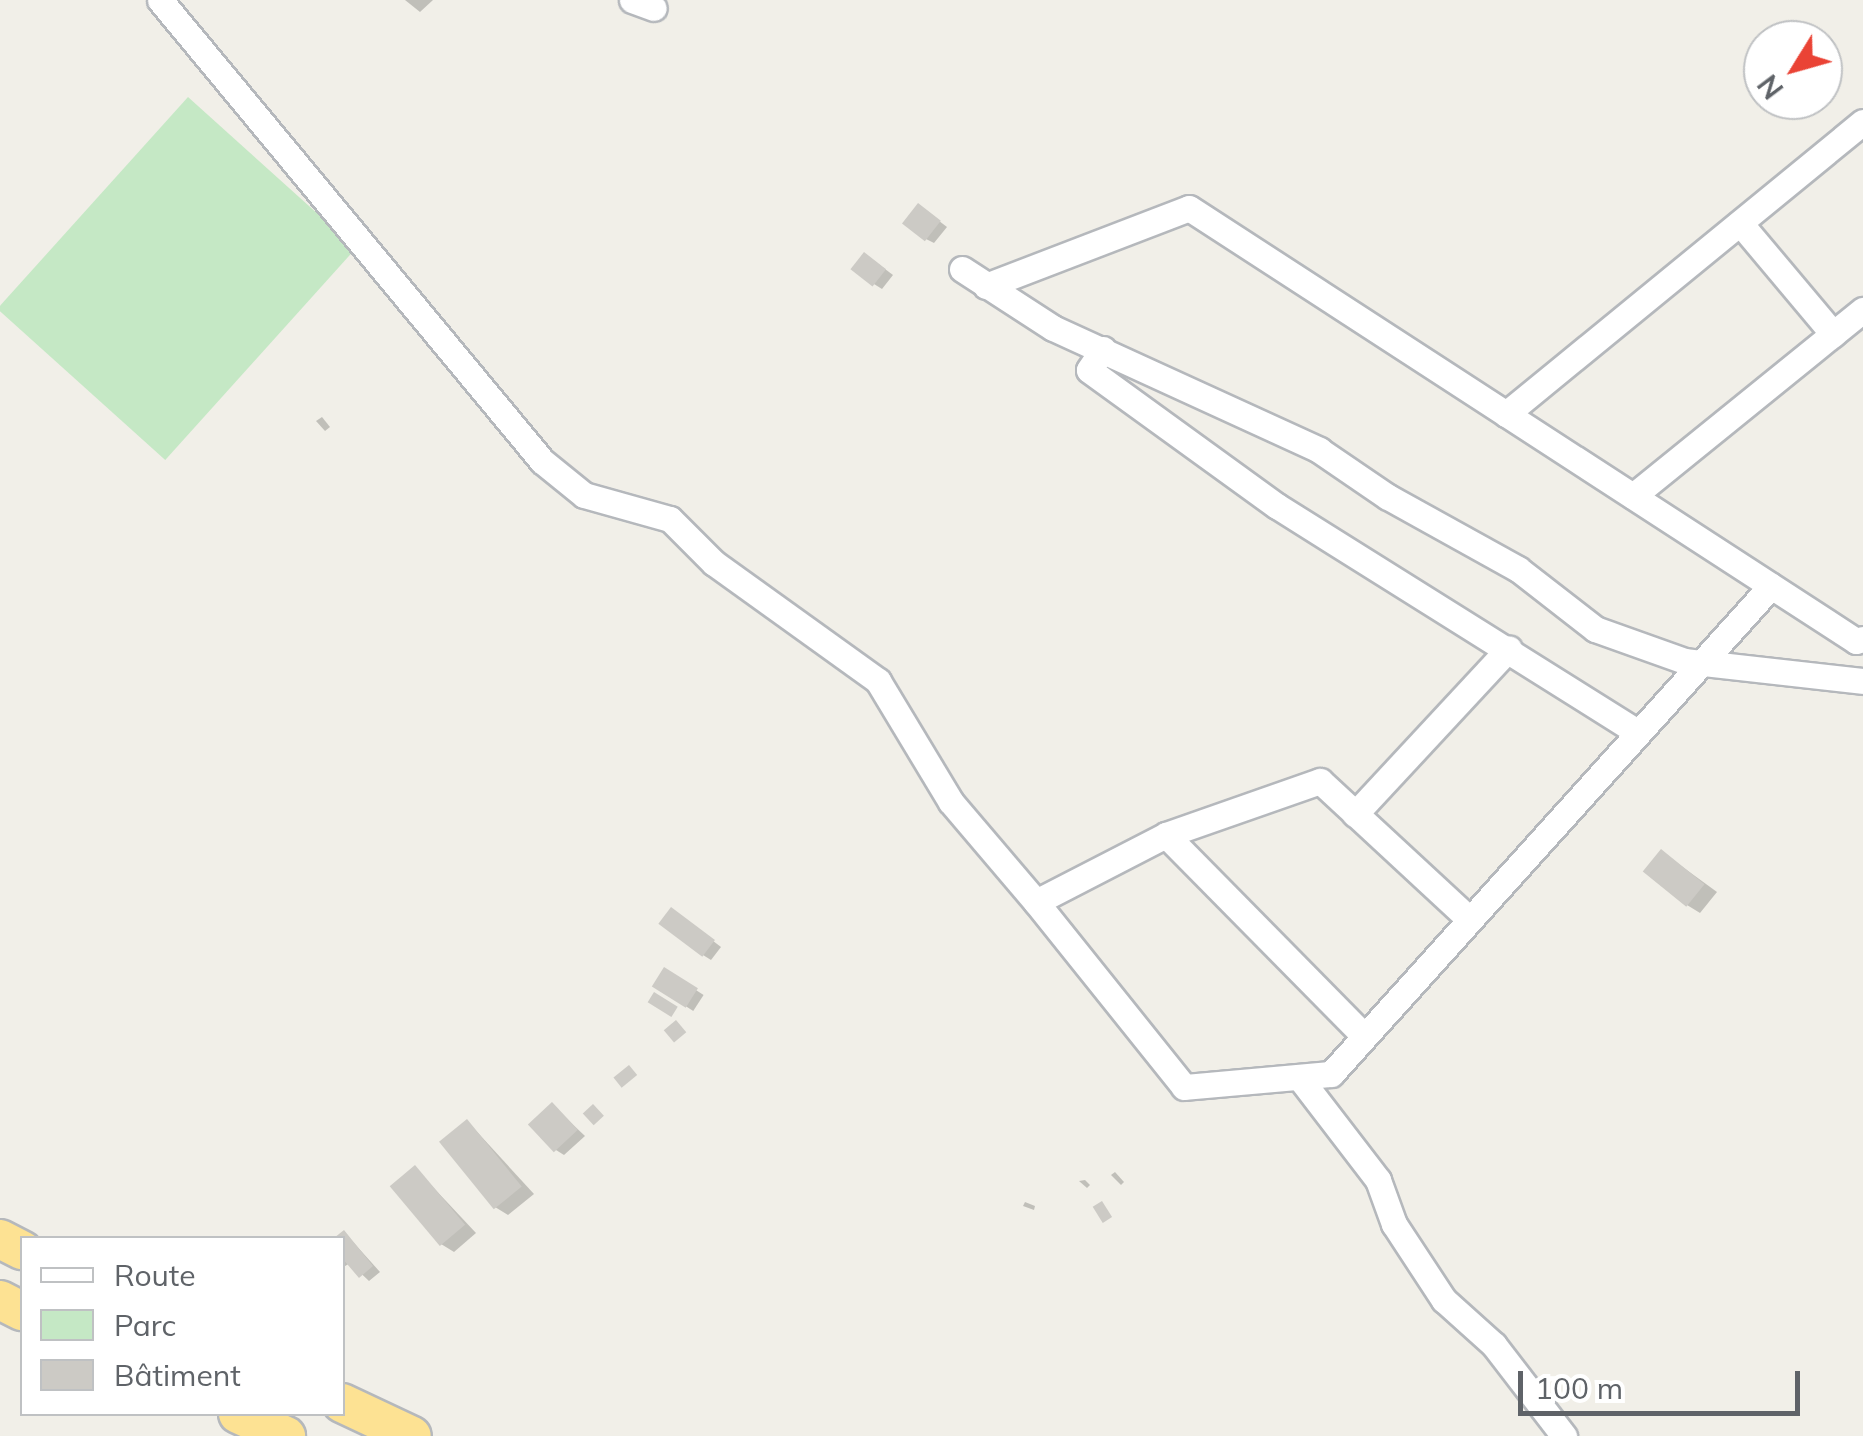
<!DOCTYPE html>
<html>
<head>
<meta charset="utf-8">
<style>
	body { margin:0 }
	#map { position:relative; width:1863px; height:1436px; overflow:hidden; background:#f1efe8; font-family:Mulish,sans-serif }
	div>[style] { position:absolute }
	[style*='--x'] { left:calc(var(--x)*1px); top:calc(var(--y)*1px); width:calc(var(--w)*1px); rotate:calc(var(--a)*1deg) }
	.green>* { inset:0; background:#c5e8c5; transform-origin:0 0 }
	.shadow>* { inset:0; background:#0003; transform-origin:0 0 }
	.building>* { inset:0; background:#cccac5; transform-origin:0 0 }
	.roads { filter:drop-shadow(2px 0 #b5b8bc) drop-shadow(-2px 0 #b5b8bc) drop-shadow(0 2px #b5b8bc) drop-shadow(0 -2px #b5b8bc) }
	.minor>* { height:25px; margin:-12.5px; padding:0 12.5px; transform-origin:12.5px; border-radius:12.5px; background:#fff }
	.highway>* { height:38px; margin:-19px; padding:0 19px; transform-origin:19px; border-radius:19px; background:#fde293 }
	span { translate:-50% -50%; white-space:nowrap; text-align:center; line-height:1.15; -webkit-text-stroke:9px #fff; paint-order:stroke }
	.legend { position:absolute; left:20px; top:1236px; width:325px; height:180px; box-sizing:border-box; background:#fff; border:2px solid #bfc1c3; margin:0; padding:12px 18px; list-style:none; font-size:30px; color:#5f6368 }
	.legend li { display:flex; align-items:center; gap:20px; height:50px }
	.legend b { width:50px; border:2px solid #bfc1c3 }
	.north { position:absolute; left:1743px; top:20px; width:100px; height:100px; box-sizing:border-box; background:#fff; border:2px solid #bfc1c3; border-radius:50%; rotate:233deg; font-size:28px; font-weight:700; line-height:40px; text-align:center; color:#5f6368 }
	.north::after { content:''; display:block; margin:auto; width:35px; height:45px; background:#ea4335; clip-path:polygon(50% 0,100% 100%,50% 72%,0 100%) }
	.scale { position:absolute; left:1518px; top:1371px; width:282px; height:45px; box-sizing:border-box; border:5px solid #5f6368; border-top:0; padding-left:12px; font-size:30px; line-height:35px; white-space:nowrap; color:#5f6368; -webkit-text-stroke:8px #fff; paint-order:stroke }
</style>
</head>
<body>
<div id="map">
	<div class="green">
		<div style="left:188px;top:97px;width:226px;height:285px;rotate:42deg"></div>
	</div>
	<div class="shadow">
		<div style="clip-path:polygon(405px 0,433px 0,420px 12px)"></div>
		<div style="clip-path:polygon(926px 211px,947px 227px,934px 243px,926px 239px)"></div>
		<div style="clip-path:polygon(873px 260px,893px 275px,882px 289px,874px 284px)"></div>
		<div style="clip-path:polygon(322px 417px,330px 427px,325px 431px,316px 421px)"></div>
		<div style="clip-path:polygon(1662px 852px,1717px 892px,1700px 913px,1687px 905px)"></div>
		<div style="clip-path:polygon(679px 915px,721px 947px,711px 960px,703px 955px)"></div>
		<div style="left:665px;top:970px;width:46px;height:19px;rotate:33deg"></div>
		<div style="clip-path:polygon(552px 1105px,585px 1136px,564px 1155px,556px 1150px)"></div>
		<div style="clip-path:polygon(468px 1122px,534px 1194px,508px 1215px,495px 1207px)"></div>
		<div style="clip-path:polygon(415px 1168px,476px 1233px,454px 1252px,441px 1244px)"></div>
		<div style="clip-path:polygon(1115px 1172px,1124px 1182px,1121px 1185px,1111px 1175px)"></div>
		<div style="clip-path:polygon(1085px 1180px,1090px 1185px,1087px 1188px,1079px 1181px)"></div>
		<div style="clip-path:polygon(1025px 1202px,1035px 1206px,1034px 1210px,1023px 1206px)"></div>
		<div style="clip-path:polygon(345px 1233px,380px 1272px,369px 1281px,350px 1263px,342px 1268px,338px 1238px)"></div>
	</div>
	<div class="building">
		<div style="left:918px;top:203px;width:29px;height:26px;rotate:38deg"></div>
		<div style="left:864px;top:252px;width:28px;height:22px;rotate:38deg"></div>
		<div style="left:1661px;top:849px;width:56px;height:29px;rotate:39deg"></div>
		<div style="left:671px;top:907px;width:55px;height:21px;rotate:37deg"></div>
		<div style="left:664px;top:967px;width:40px;height:23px;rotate:32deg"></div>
		<div style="left:654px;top:992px;width:28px;height:12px;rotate:32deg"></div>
		<div style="left:676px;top:1020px;width:16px;height:16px;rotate:50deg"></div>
		<div style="left:629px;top:1065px;width:13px;height:20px;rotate:51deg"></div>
		<div style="left:552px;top:1102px;width:38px;height:33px;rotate:47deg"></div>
		<div style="left:593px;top:1104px;width:16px;height:14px;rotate:47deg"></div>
		<div style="left:467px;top:1119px;width:87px;height:36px;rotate:51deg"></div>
		<div style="left:415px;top:1165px;width:78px;height:33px;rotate:50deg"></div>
		<div style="left:1102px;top:1201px;width:19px;height:11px;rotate:58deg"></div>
		<div style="clip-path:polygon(344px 1230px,373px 1266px,359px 1278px,342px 1258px,342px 1238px,334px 1238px)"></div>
	</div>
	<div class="roads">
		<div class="minor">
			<div style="--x:160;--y:0;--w:599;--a:50.35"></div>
			<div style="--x:542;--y:461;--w:54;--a:39"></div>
			<div style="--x:584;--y:495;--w:89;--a:15.6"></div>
			<div style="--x:670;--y:519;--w:62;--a:45"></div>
			<div style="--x:714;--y:563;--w:202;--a:35.7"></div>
			<div style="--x:878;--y:681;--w:141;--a:58.9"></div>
			<div style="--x:951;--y:802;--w:131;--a:49.6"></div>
			<div style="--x:632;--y:0;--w:23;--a:20"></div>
			<div style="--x:1740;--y:223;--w:145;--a:50"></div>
			<div style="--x:962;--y:269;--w:108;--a:33"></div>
			<div style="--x:1053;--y:328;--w:293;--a:24.6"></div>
			<div style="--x:1319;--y:450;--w:83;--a:34.3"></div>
			<div style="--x:1388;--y:497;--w:149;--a:29"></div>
			<div style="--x:1518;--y:569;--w:98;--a:37.9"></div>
			<div style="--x:1595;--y:629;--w:96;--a:19.6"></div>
			<div style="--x:1685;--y:661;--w:179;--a:6.4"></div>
			<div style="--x:986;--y:286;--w:217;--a:-21"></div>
			<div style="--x:1189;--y:208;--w:795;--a:32.99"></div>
			<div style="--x:1856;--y:641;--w:7;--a:-16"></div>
			<div style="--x:1103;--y:349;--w:25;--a:124"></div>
			<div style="--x:1089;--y:370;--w:232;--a:35.9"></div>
			<div style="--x:1277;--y:506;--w:425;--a:32.1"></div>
			<div style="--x:1506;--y:414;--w:461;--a:-39.3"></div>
			<div style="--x:1633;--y:496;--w:296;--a:-39"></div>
			<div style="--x:1355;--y:814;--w:226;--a:-47.1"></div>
			<div style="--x:1166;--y:835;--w:281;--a:45.4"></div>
			<div style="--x:1467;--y:917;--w:200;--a:-137.2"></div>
			<div style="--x:1320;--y:781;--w:163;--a:160.7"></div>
			<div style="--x:1166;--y:835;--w:146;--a:152.7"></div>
			<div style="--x:1036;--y:902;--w:237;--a:51.3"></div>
			<div style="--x:1184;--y:1087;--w:148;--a:-5.1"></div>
			<div style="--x:1331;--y:1074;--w:657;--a:-47.96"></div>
			<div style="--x:1299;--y:1077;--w:130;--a:52.5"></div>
			<div style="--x:1378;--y:1180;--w:47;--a:70"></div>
			<div style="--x:1394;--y:1224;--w:91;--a:56.7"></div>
			<div style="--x:1444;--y:1300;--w:67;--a:42"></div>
			<div style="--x:1494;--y:1345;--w:115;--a:52.4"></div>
		</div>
		<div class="highway">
			<div style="--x:0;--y:1239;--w:25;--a:27"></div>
			<div style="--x:0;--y:1300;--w:25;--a:27"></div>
			<div style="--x:342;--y:1403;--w:77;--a:25.2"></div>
			<div style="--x:238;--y:1414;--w:53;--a:24.6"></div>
		</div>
	</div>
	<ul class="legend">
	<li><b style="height:12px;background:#fff"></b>Route</li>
	<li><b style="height:28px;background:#c5e8c5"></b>Parc</li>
	<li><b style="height:28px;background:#cccac5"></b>Bâtiment</li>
	</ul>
	<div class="north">N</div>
	<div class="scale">100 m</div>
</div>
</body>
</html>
